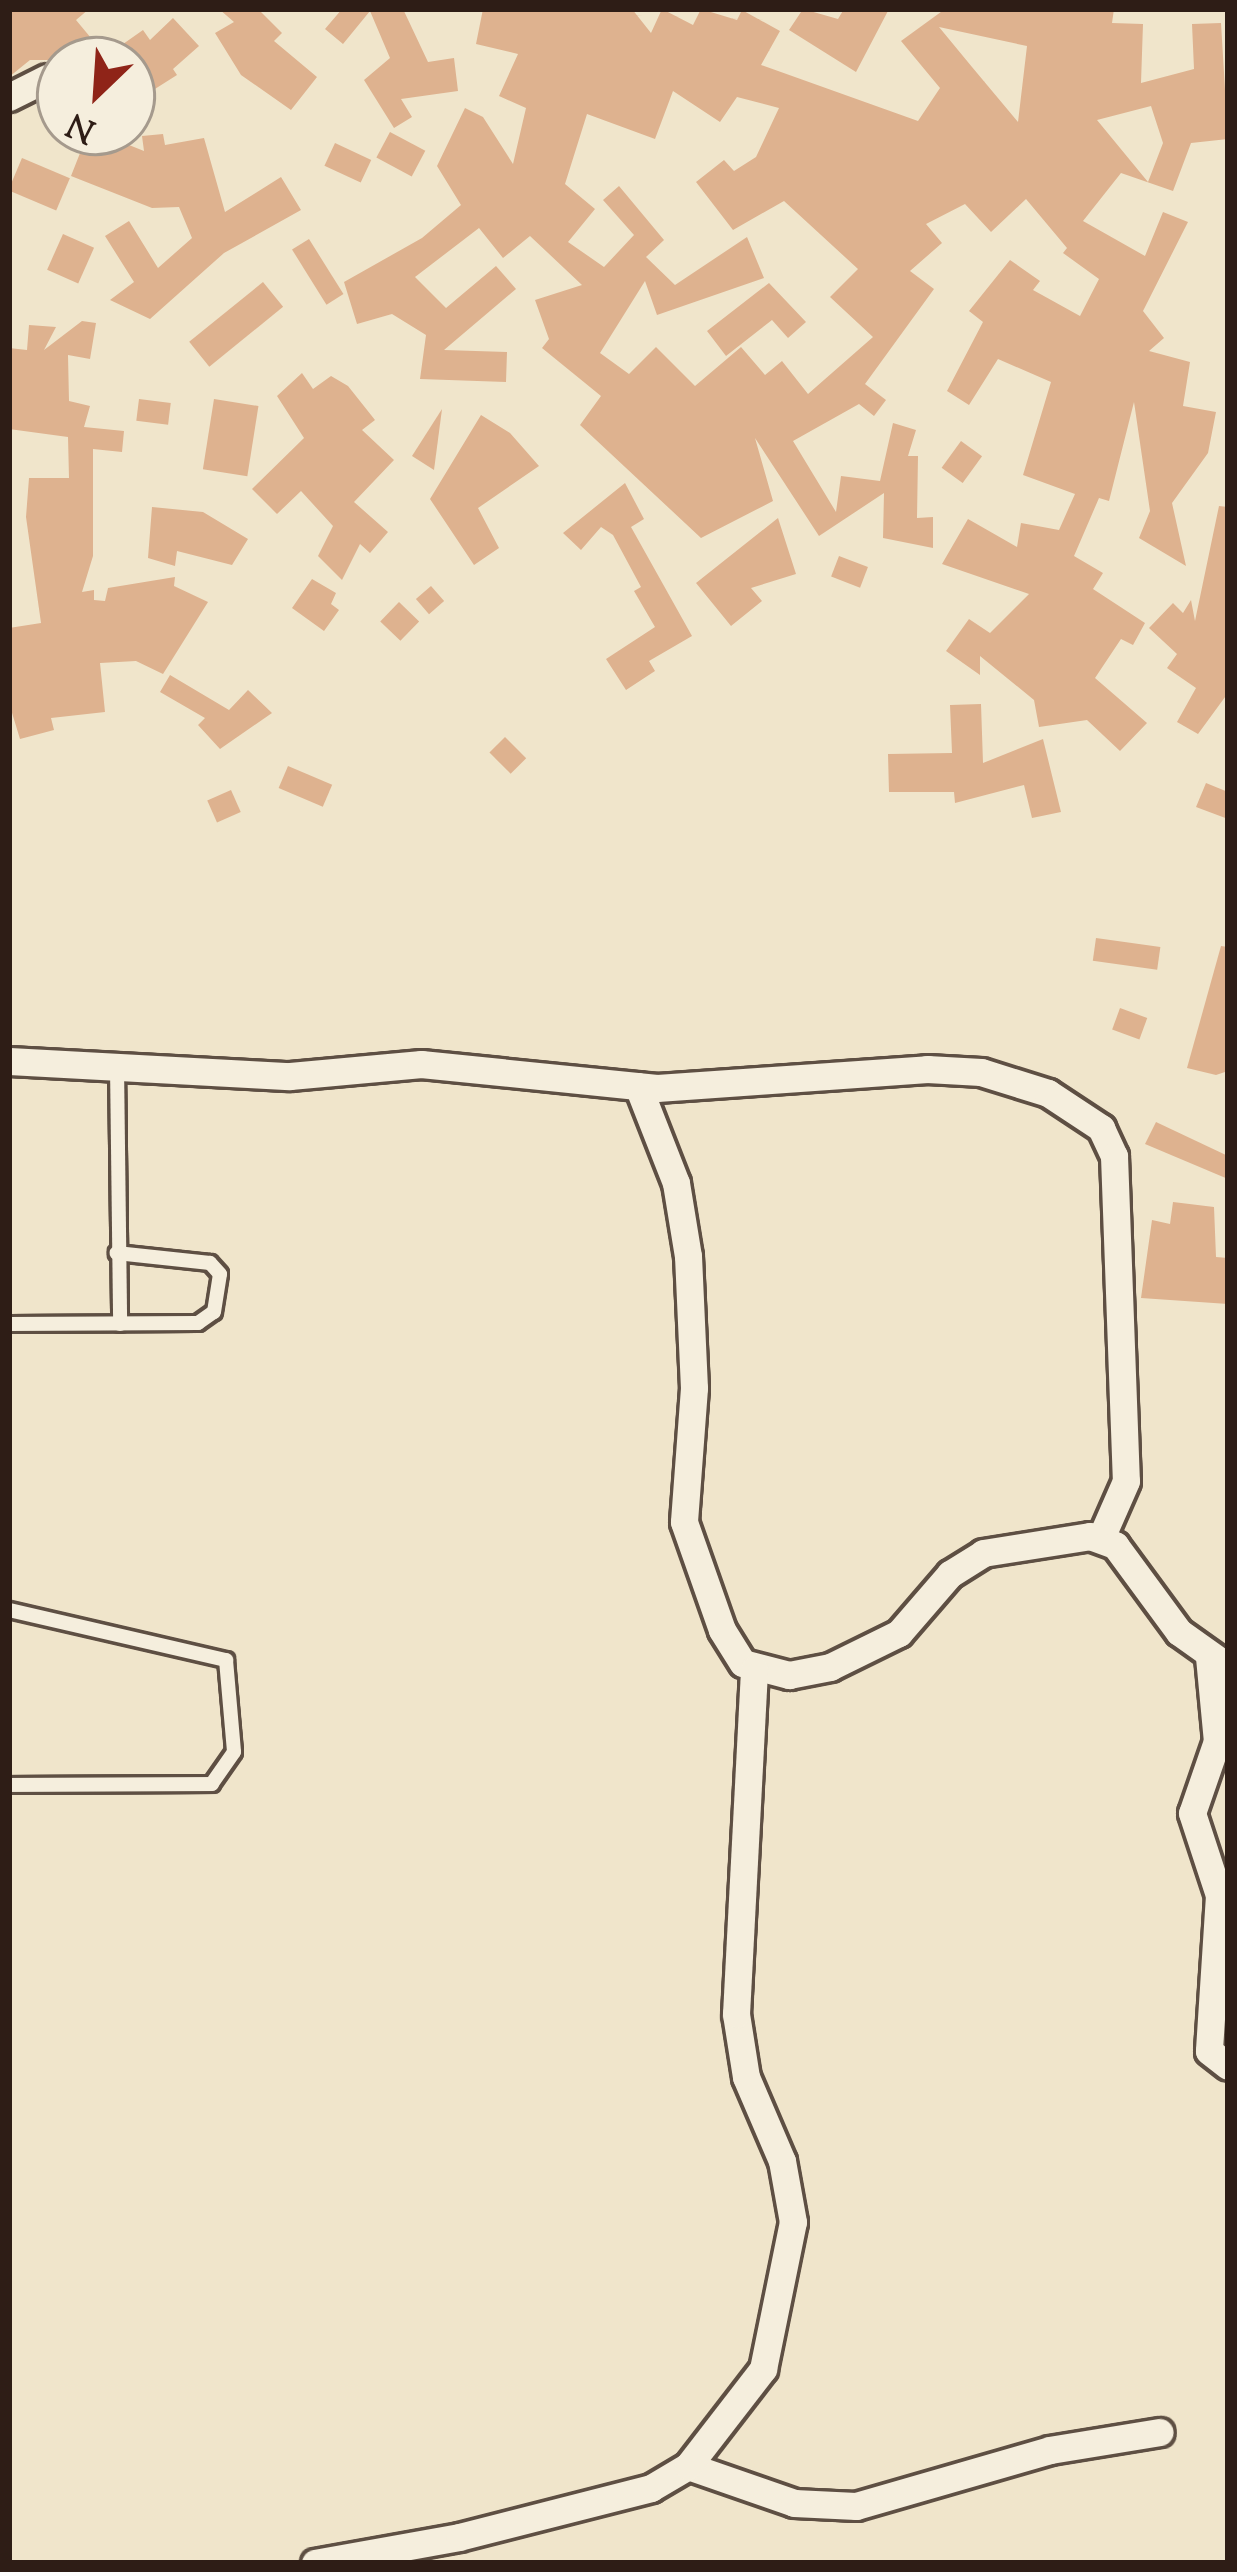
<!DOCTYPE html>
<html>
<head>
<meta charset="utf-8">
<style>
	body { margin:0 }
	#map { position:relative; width:1237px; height:2572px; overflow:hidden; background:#f0e5cb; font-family:"Sorts Mill Goudy",serif }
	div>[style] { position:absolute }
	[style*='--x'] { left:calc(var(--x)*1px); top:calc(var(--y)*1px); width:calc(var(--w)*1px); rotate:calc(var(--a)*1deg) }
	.building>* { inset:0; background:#deb28f; transform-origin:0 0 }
	.roads { filter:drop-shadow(3px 0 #5e4f43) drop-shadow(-3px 0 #5e4f43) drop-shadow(0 3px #5e4f43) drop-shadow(0 -3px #5e4f43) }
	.lane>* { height:14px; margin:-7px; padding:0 7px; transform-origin:7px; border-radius:7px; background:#f5eedd }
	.street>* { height:27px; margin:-13.5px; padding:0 13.5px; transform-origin:13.5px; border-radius:13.5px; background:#f5eedd }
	span { translate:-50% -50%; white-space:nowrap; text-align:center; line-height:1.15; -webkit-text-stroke:12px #f5eedd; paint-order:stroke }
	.frame { position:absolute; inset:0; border:12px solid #2e1d16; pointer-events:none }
	.north { position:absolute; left:36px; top:36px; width:120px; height:120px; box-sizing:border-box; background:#f5eedd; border:3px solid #a59a8d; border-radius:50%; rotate:205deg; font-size:33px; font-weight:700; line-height:48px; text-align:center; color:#2e1d16 }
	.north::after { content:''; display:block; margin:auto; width:42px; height:54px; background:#8f2418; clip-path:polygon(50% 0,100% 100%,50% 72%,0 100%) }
</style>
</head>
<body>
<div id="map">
	<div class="building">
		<div style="clip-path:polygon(9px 9px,89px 9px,76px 20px,106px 56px,143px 30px,150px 40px,173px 18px,199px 46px,173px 69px,177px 75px,147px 94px,132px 60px,30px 60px,9px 77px)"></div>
		<div style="clip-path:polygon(219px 9px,258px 9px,282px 33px,274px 41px,317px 77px,291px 110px,241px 75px,215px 33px,234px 22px)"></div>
		<div style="clip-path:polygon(342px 9px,403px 9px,428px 62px,454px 58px,458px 91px,401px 99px,412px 117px,394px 128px,364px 80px,390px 58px,370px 11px,343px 44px,325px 29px)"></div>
		<div style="clip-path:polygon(evenodd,483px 9px,632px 9px,651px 33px,662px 9px,693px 25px,701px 9px,737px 20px,742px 10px,780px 31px,761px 65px,918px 121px,940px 88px,901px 41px,945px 9px,1114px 9px,1112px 23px,1143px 24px,1141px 83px,1194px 69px,1192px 24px,1221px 23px,1228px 139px,1191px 143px,1173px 191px,1121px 173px,1083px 221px,1145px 256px,1163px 212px,1188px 222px,1143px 311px,1164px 338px,1149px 351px,1190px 362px,1183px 406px,1216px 412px,1208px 453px,1172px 503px,1186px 566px,1139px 538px,1150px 511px,1134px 402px,1109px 501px,1099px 498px,1074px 556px,1103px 573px,1093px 589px,1145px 623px,1133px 645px,1121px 639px,1095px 678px,1147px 723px,1120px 751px,1087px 720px,1039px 727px,1034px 700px,980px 656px,980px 675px,946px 651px,969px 619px,990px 633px,1029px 594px,942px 564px,968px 519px,1017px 547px,1021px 523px,1059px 530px,1075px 494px,1023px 475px,1051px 382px,998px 359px,969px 405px,947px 391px,983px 322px,969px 311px,1010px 260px,1040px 281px,1033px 290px,1080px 316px,1099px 279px,1063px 253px,1067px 248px,1026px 199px,991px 232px,965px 204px,926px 224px,942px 243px,910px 271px,934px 289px,865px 384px,886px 400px,874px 416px,859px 404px,793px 441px,836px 512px,841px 476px,880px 481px,893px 423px,916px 430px,908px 456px,918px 456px,917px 518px,933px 517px,933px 548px,883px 538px,884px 493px,819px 536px,755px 438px,773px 501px,701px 538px,580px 425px,601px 396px,542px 348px,549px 339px,535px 300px,582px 285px,530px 236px,503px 258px,479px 228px,415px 277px,446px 308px,496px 266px,516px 289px,444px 350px,507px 352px,506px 382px,420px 379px,426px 335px,392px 314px,357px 324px,344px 282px,422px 238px,461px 205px,437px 166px,465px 108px,483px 117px,513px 164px,526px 108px,499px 96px,518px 54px,476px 44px,483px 9px,939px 27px,1027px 46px,1018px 122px,972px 67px,939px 27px,483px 9px,673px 91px,720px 122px,737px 97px,779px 108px,756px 157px,734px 171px,724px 160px,696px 182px,733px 230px,784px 201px,858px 269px,830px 297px,873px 337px,808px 394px,782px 361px,765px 375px,741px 347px,695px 386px,656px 347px,629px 374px,600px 353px,645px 281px,657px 315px,764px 278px,747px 237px,675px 285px,646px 257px,664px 240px,619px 186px,603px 200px,634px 235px,604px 267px,568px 242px,595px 209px,565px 184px,587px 114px,655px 139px,673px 91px,483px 9px,1151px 106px,1163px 143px,1148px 182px,1097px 120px,1151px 106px)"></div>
		<div style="clip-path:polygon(803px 9px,838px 19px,844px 9px,889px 9px,856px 72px,789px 30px)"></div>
		<div style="left:390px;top:132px;width:40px;height:29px;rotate:28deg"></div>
		<div style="clip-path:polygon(163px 134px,165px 145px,204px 138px,225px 212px,281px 177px,301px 210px,224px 253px,150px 319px,110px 300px,134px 282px,105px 236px,129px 221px,158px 268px,192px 238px,179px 207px,152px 208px,71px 176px,84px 143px,114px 139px,144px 151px,142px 136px)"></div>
		<div style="left:335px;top:143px;width:40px;height:25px;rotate:25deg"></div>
		<div style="left:22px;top:158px;width:52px;height:35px;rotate:23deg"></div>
		<div style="left:63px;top:234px;width:34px;height:39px;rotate:24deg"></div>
		<div style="left:309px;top:239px;width:65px;height:20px;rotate:58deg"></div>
		<div style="left:263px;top:282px;width:32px;height:95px;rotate:51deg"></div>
		<div style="clip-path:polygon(769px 283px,806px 322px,788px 338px,772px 320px,726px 356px,707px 331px)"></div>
		<div style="clip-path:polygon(82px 321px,96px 323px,90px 359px,68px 355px,69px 401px,90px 406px,84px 427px,124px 431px,122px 452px,93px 449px,93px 556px,82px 592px,94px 590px,94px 600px,105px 601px,108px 588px,175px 577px,174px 586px,208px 602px,163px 674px,136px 661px,100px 663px,105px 712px,51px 718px,54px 730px,20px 739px,9px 703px,9px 628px,41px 623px,26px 517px,29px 478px,69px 478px,68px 437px,9px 429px,9px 348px,27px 350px,29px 325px,56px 327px,44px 350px)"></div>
		<div style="clip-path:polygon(302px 373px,313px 389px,331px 376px,348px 386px,375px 420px,362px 430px,394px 460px,354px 502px,388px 532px,370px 553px,360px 544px,342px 580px,318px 556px,333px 526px,301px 491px,277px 514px,252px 489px,304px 438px,277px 396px)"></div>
		<div style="left:139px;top:399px;width:32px;height:22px;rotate:7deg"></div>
		<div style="left:214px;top:399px;width:45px;height:71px;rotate:9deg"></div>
		<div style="clip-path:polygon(442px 409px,434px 470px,412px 456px)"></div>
		<div style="clip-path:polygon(481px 415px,510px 433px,539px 466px,478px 508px,499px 548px,474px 565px,430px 499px)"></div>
		<div style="left:961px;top:441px;width:26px;height:33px;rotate:36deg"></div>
		<div style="clip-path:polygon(625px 483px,644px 519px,631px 527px,692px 636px,649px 661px,655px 671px,626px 690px,606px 659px,655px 627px,634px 591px,641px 587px,613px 535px,601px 527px,581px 550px,563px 533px)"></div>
		<div style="clip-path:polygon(1219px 506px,1228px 507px,1228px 693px,1198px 734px,1177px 722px,1196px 688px,1167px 668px,1177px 654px,1149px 628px,1173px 603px,1183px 613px,1191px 600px,1195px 621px)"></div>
		<div style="clip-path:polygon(152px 507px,203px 512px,248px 539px,232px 565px,177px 551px,175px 566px,148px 558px)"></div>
		<div style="clip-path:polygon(778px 518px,796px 574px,751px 588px,762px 601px,731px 626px,696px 583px)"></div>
		<div style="left:839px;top:556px;width:31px;height:22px;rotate:21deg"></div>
		<div style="clip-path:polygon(312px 579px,336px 593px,331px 604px,339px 610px,324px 631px,292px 608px)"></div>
		<div style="left:431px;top:586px;width:20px;height:20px;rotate:49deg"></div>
		<div style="left:399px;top:602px;width:28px;height:27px;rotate:44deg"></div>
		<div style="clip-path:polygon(170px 675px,229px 710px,248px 690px,272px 713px,220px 749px,198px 725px,205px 718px,160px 692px)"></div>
		<div style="clip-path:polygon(981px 704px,983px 763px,1043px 739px,1061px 812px,1032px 818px,1024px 785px,955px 803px,954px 792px,889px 792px,888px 754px,952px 753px,950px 705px)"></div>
		<div style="left:505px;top:737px;width:30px;height:22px;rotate:45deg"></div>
		<div style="left:288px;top:766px;width:48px;height:24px;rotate:23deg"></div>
		<div style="clip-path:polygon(1206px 783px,1228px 792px,1228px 819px,1196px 807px)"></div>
		<div style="left:231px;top:790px;width:24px;height:26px;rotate:66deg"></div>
		<div style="left:1096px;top:938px;width:65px;height:23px;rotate:8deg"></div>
		<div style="clip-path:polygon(1221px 946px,1228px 947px,1228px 1071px,1216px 1075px,1187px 1068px)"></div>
		<div style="left:1120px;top:1008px;width:29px;height:23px;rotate:20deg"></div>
		<div style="clip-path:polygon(1156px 1122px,1228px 1156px,1228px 1179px,1145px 1144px)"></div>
		<div style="clip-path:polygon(1173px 1202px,1214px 1207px,1216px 1257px,1228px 1258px,1228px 1304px,1141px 1298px,1152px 1220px,1170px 1224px)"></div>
	</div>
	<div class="roads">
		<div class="lane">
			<div style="--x:117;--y:1065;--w:259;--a:89.3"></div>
			<div style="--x:9;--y:1324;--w:189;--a:-0.3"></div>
			<div style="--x:198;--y:1323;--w:19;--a:-35"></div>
			<div style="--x:214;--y:1312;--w:38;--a:-81"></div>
			<div style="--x:220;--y:1274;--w:15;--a:-132"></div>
			<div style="--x:210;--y:1263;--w:94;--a:-173.9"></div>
			<div style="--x:9;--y:1610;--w:223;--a:13"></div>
			<div style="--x:226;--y:1660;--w:92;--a:85"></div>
			<div style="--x:234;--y:1752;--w:39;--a:125"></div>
			<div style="--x:212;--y:1784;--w:203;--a:179.7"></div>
		</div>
		<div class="street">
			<div style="--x:9;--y:97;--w:42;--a:-26.6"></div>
			<div style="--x:9;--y:1061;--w:281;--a:3.1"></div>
			<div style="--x:290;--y:1076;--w:132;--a:-5.2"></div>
			<div style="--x:421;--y:1064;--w:237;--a:5.8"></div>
			<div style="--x:657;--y:1088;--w:271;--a:-4"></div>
			<div style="--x:927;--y:1069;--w:54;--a:3.2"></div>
			<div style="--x:981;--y:1072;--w:70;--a:17.4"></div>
			<div style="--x:1048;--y:1093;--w:64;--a:33.4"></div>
			<div style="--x:1101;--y:1128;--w:31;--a:65"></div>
			<div style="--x:1114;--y:1156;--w:325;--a:87.9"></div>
			<div style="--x:1126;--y:1481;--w:62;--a:113.7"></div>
			<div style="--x:638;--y:1086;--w:104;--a:68.6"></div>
			<div style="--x:676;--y:1183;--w:74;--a:80.7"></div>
			<div style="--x:688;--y:1256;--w:132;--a:87.4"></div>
			<div style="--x:694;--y:1388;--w:134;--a:94.3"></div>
			<div style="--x:684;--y:1522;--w:114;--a:70.6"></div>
			<div style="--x:722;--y:1630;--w:39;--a:58"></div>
			<div style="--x:743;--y:1663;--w:48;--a:14.6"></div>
			<div style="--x:789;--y:1675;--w:42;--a:-11"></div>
			<div style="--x:830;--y:1667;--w:77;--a:-26.2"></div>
			<div style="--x:899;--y:1633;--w:78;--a:-49.2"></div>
			<div style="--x:950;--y:1574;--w:39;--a:-32"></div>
			<div style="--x:983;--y:1553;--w:108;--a:-9"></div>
			<div style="--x:1090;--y:1536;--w:27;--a:20"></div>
			<div style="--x:1115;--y:1545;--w:108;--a:53.7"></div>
			<div style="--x:1179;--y:1632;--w:60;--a:35.5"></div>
			<div style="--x:1209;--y:1657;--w:84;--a:84.6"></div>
			<div style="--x:1217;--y:1741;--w:76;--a:109.1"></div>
			<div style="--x:1192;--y:1813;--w:86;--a:71.8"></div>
			<div style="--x:1219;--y:1895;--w:156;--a:93.7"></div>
			<div style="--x:1209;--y:2051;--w:24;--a:38"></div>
			<div style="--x:688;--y:2466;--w:112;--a:19.2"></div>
			<div style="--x:794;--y:2503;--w:62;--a:2.8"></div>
			<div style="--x:856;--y:2506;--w:202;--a:-16.1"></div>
			<div style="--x:1050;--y:2450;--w:111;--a:-9.3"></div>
			<div style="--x:315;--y:2563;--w:146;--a:-10.2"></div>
			<div style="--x:459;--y:2537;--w:198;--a:-14.3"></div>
			<div style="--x:651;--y:2488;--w:43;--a:-30.7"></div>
			<div style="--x:688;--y:2466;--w:123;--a:-52.3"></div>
			<div style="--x:763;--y:2369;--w:150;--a:-78.5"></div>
			<div style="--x:793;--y:2222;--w:62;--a:-100.2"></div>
			<div style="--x:782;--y:2161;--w:91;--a:-113.2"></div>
			<div style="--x:746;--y:2077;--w:64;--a:-99"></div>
			<div style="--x:736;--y:2014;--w:345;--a:-87"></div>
		</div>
	</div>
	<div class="frame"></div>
	<div class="north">N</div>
</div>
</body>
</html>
